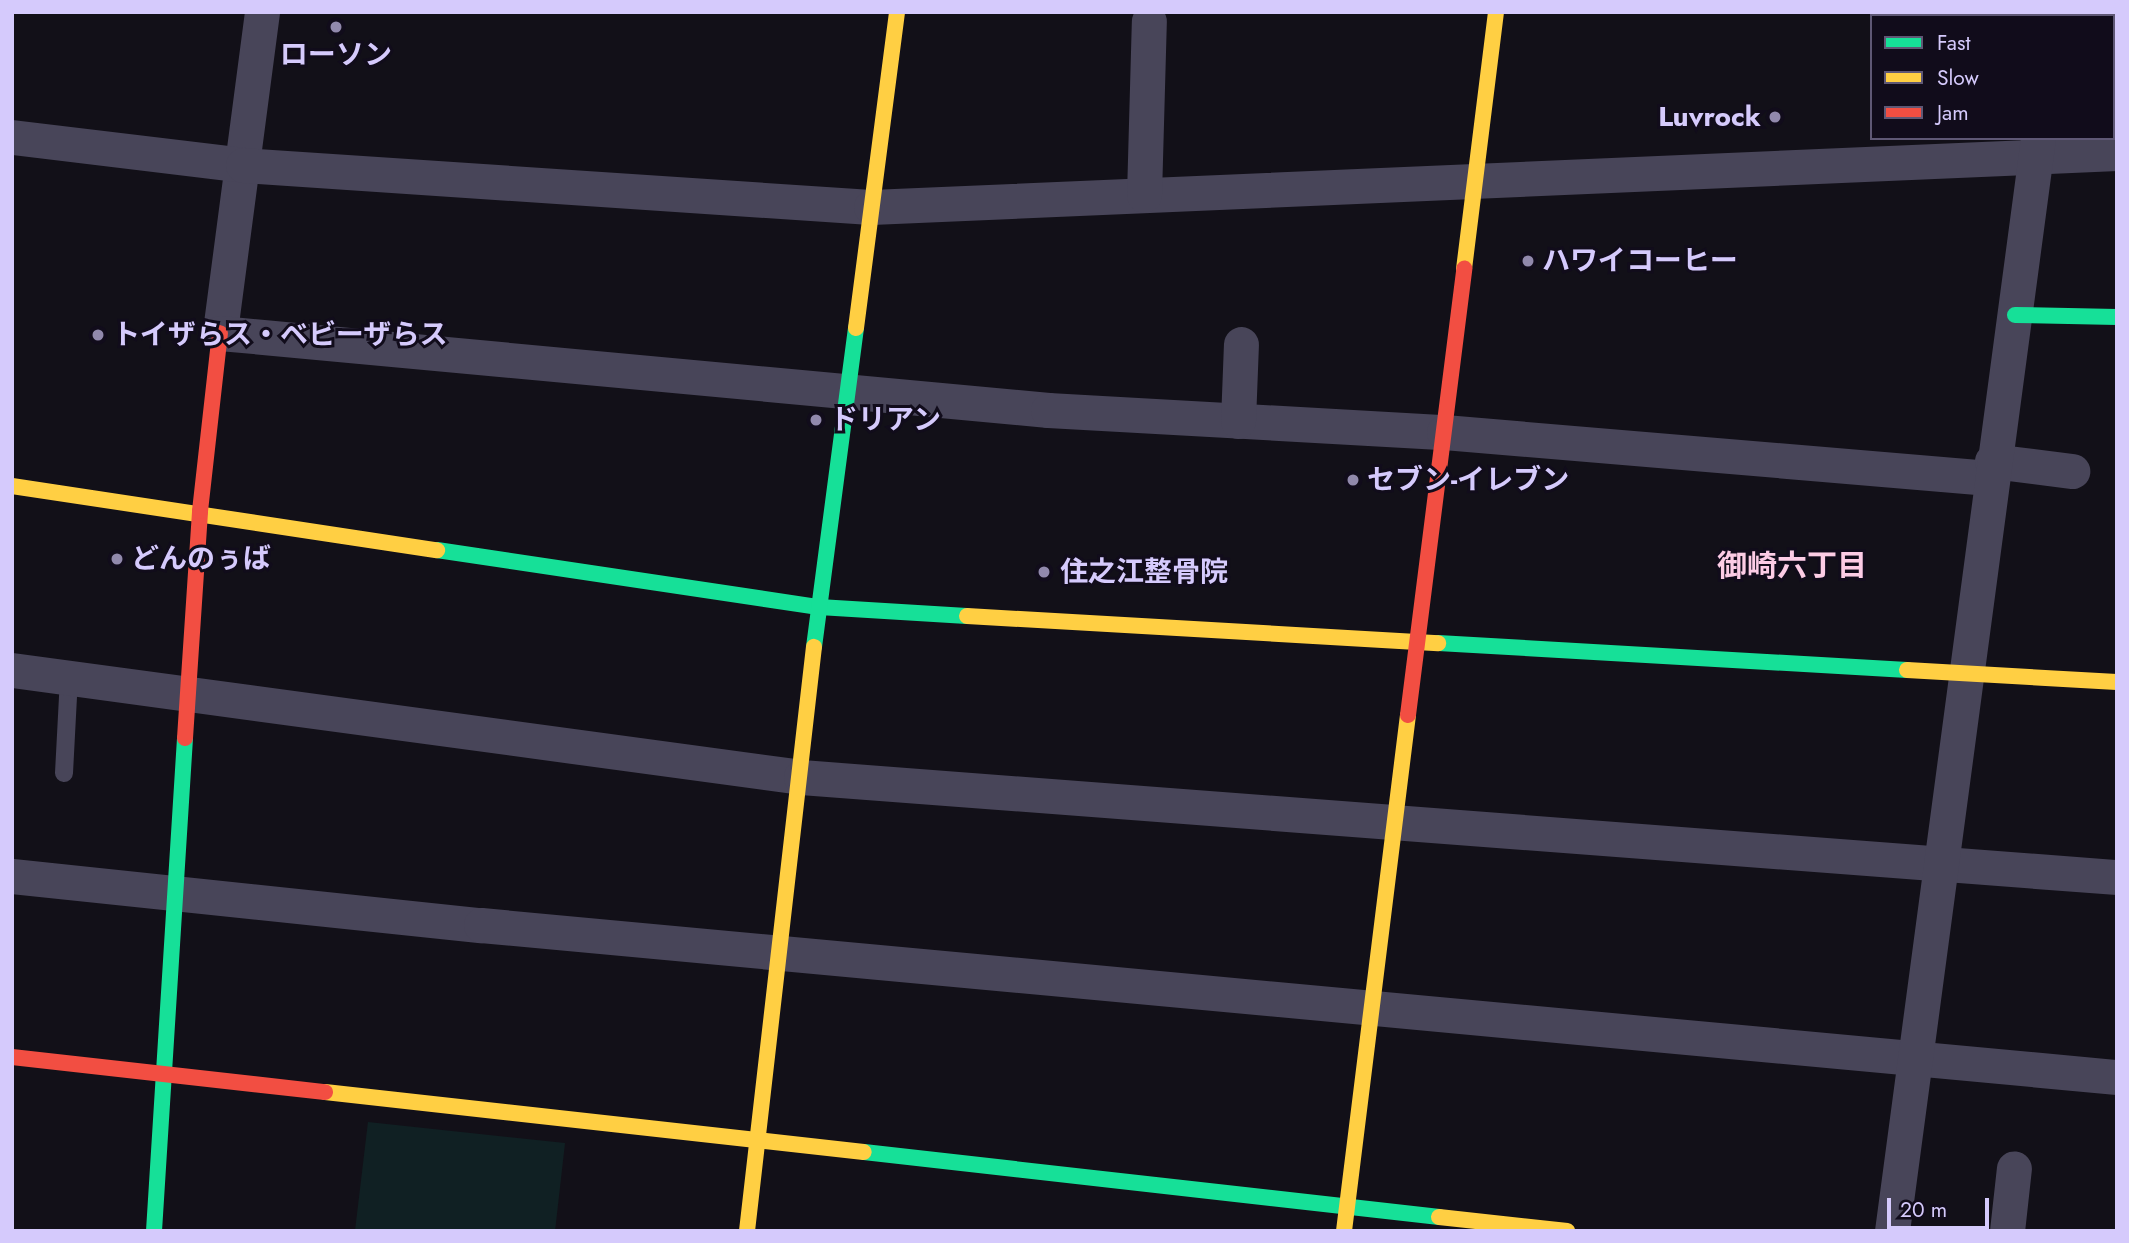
<!DOCTYPE html>
<html>
<head>
<meta charset="utf-8">
<style>
	body { margin:0 }
	#map { position:relative; width:2129px; height:1243px; overflow:hidden; background:#121018; font-family:Jost,"Noto Sans JP",sans-serif }
	div>[style] { position:absolute }
	[style*='--x'] { left:calc(var(--x)*1px); top:calc(var(--y)*1px); width:calc(var(--w)*1px); rotate:calc(var(--a)*1deg) }
	.green>* { inset:0; background:#102023 }
	.lane>* { height:18px; margin:-9px; padding:0 9px; transform-origin:9px; border-radius:9px; background:#484559 }
	.street>* { height:35px; margin:-17.5px; padding:0 17.5px; transform-origin:17.5px; border-radius:17.5px; background:#484559 }
	.fast>* { height:16px; margin:-8px; padding:0 8px; transform-origin:8px; border-radius:8px; background:#16e098 }
	.slow>* { height:16px; margin:-8px; padding:0 8px; transform-origin:8px; border-radius:8px; background:#ffcf43 }
	.jam>* { height:16px; margin:-8px; padding:0 8px; transform-origin:8px; border-radius:8px; background:#f24e42 }
	.dots>* { width:19px; height:19px; translate:-50% -50%; box-sizing:border-box; border:4px solid #110c1b; border-radius:50% }
	span { translate:-50% -50%; white-space:nowrap; text-align:center; line-height:1.15; -webkit-text-stroke:6px #110c1b; paint-order:stroke }
	.poi-label { font-size:28px; color:#d5cafc; font-weight:700 }
	.right { translate:-100% -50%; text-align:right }
	.left { translate:0 -50%; text-align:left }
	.neighbourhood-label { font-size:30px; color:#fccce5; font-weight:700 }
	.frame { position:absolute; inset:0; border:14px solid #d5cafc; pointer-events:none }
	.legend { position:absolute; left:1870px; top:14px; width:245px; height:126px; box-sizing:border-box; background:#110c1b; border:2px solid #5f5875; margin:0; padding:9px 12px; list-style:none; font-size:21px; color:#d5cafc }
	.legend li { display:flex; align-items:center; gap:14px; height:35px }
	.legend b { width:35px; border:2px solid #5f5875 }
	.scale { position:absolute; left:1887px; top:1198px; width:102px; height:32px; box-sizing:border-box; border:4px solid #d5cafc; border-top:0; padding-left:9px; font-size:21px; line-height:24px; white-space:nowrap; color:#d5cafc; -webkit-text-stroke:5px #110c1b; paint-order:stroke }
</style>
</head>
<body>
<div id="map">
	<div class="green">
		<div style="clip-path:polygon(368px 1122px,565px 1143px,555px 1231px,355px 1231px)"></div>
	</div>
	<div class="lane">
		<div style="--x:64;--y:773;--w:95;--a:-87"></div>
	</div>
	<div class="street">
		<div style="--x:262;--y:12;--w:324;--a:97.5"></div>
		<div style="--x:220;--y:333;--w:832;--a:5.31"></div>
		<div style="--x:1048;--y:410;--w:397;--a:3.2"></div>
		<div style="--x:1444;--y:432;--w:547;--a:4.82"></div>
		<div style="--x:2054;--y:16;--w:4;--a:-76"></div>
		<div style="--x:12;--y:137;--w:233;--a:6.9"></div>
		<div style="--x:243;--y:165;--w:629;--a:3.83"></div>
		<div style="--x:871;--y:207;--w:1247;--a:-2.48"></div>
		<div style="--x:1144;--y:195;--w:174;--a:-88.4"></div>
		<div style="--x:1238;--y:421;--w:77;--a:-87.8"></div>
		<div style="--x:1992;--y:461;--w:81;--a:7.1"></div>
		<div style="--x:12;--y:670;--w:796;--a:7.72"></div>
		<div style="--x:801;--y:777;--w:1320;--a:4.35"></div>
		<div style="--x:12;--y:876;--w:472;--a:6"></div>
		<div style="--x:481;--y:925;--w:1643;--a:5.31"></div>
		<div style="--x:1892;--y:1231;--w:1103;--a:-82.39"></div>
		<div style="--x:2007;--y:1231;--w:63;--a:-83.7"></div>
	</div>
	<div class="fast">
		<div style="--x:2015;--y:315;--w:102;--a:1.1"></div>
		<div style="--x:437;--y:550;--w:386;--a:8.5"></div>
		<div style="--x:819;--y:607;--w:148;--a:3.5"></div>
		<div style="--x:1438;--y:643;--w:470;--a:3.3"></div>
		<div style="--x:814;--y:647;--w:322;--a:-82.5"></div>
		<div style="--x:864;--y:1152;--w:579;--a:6.45"></div>
		<div style="--x:154;--y:1231;--w:494;--a:-86.4"></div>
	</div>
	<div class="slow">
		<div style="--x:1464;--y:269;--w:259;--a:-82.9"></div>
		<div style="--x:856;--y:328;--w:319;--a:-82.6"></div>
		<div style="--x:12;--y:486;--w:430;--a:8.6"></div>
		<div style="--x:967;--y:616;--w:472;--a:3.3"></div>
		<div style="--x:1907;--y:670;--w:210;--a:3.3"></div>
		<div style="--x:325;--y:1092;--w:542;--a:6.35"></div>
		<div style="--x:1439;--y:1217;--w:129;--a:6.2"></div>
		<div style="--x:747;--y:1231;--w:588;--a:-83.46"></div>
		<div style="--x:1344;--y:1231;--w:520;--a:-82.93"></div>
	</div>
	<div class="jam">
		<div style="--x:1408;--y:715;--w:450;--a:-82.8"></div>
		<div style="--x:185;--y:738;--w:227;--a:-86.2"></div>
		<div style="--x:200;--y:511;--w:179;--a:-83.6"></div>
		<div style="--x:12;--y:1057;--w:315;--a:6.4"></div>
	</div>
	<div class="dots">
		<div style="left:336px;top:27px;background:#9189ac"></div>
		<div style="left:1775px;top:117px;background:#9189ac"></div>
		<div style="left:1528px;top:261px;background:#9189ac"></div>
		<div style="left:98px;top:335px;background:#9189ac"></div>
		<div style="left:816px;top:420px;background:#9189ac"></div>
		<div style="left:1353px;top:480px;background:#9189ac"></div>
		<div style="left:117px;top:559px;background:#9189ac"></div>
		<div style="left:1044px;top:572px;background:#9189ac"></div>
	</div>
	<div class="poi-label">
		<span style="left:336px;top:55px">ローソン</span>
		<span class="right" style="left:1761px;top:117px">Luvrock</span>
		<span class="left" style="left:1542px;top:261px">ハワイコーヒー</span>
		<span class="left" style="left:112px;top:335px">トイザらス・ベビーザらス</span>
		<span class="left" style="left:830px;top:420px">ドリアン</span>
		<span class="left" style="left:1367px;top:480px">セブン-イレブン</span>
		<span class="left" style="left:131px;top:559px">どんのぅば</span>
		<span class="left" style="left:1060px;top:572px">住之江整骨院</span>
	</div>
	<div class="neighbourhood-label">
		<span style="left:1792px;top:566px">御崎六丁目</span>
	</div>
	<div class="frame"></div>
	<ul class="legend">
	<li><b style="height:9px;background:#16e098"></b>Fast</li>
	<li><b style="height:9px;background:#ffcf43"></b>Slow</li>
	<li><b style="height:9px;background:#f24e42"></b>Jam</li>
	</ul>
	<div class="scale">20 m</div>
</div>
</body>
</html>
